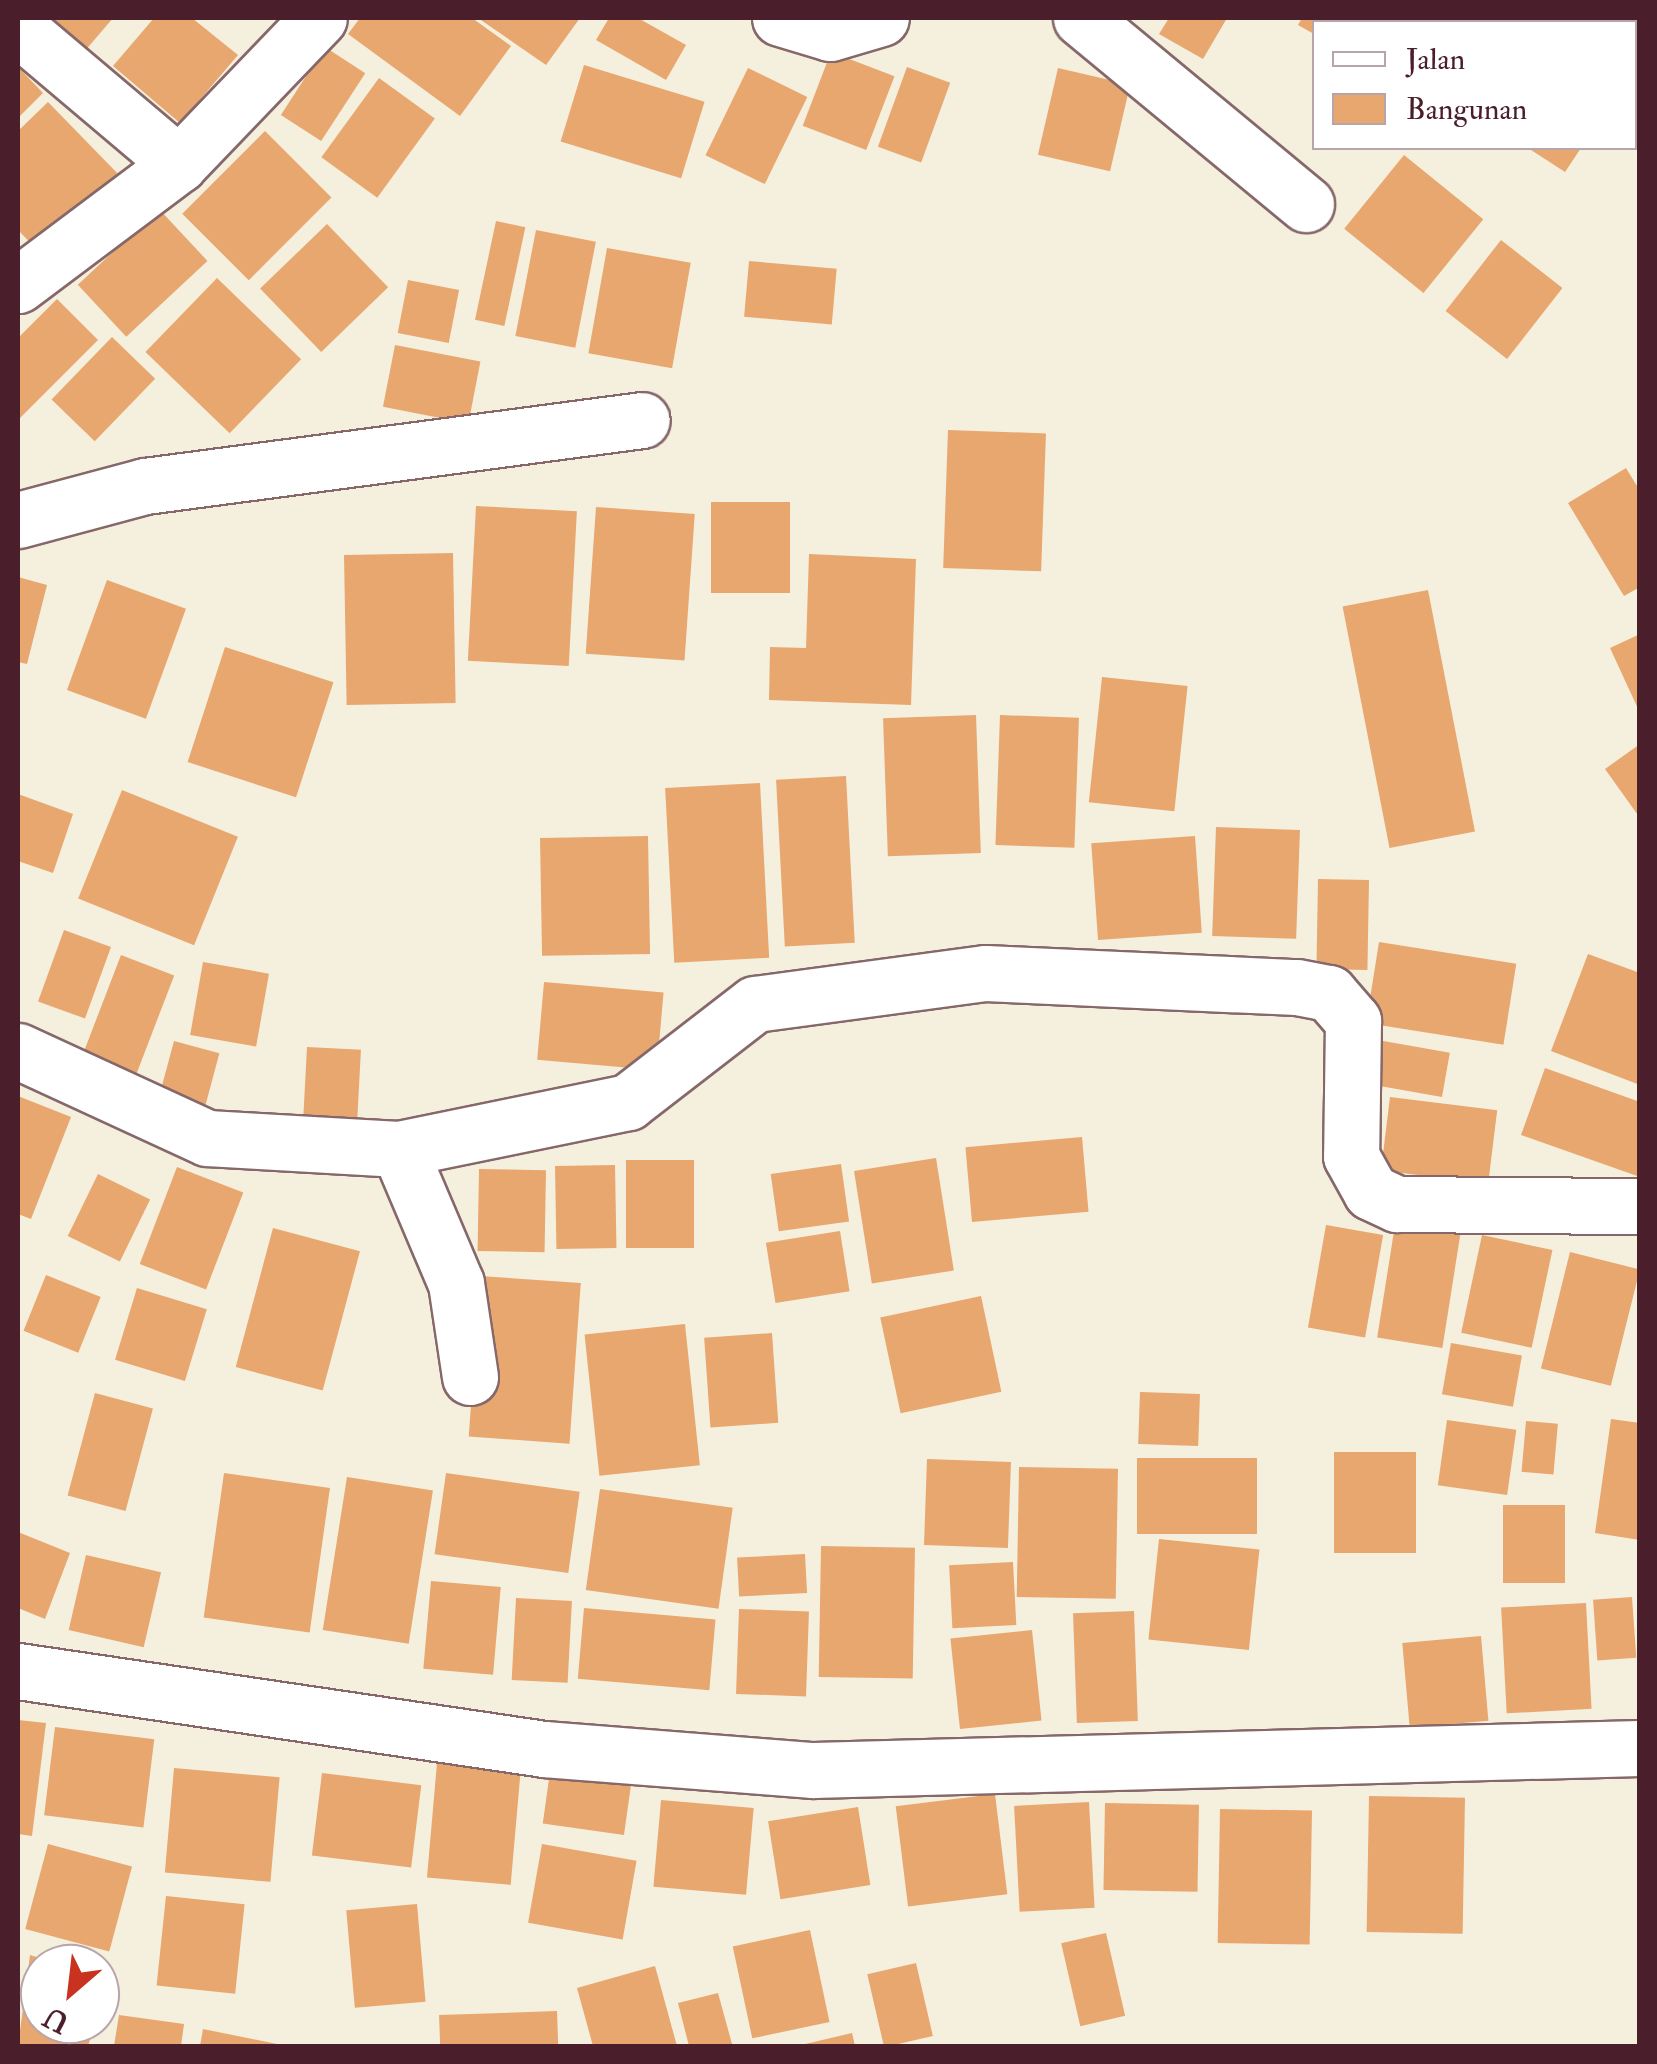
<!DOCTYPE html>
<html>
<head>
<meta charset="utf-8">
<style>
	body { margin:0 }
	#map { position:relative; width:1657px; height:2064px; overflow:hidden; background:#f5efde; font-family:"IM FELL Double Pica",serif }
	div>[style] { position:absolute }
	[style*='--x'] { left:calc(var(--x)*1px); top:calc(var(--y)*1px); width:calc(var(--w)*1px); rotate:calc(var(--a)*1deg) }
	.building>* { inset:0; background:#e8a76e; transform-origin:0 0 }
	.roads { filter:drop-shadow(2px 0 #86686a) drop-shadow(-2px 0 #86686a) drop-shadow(0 2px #86686a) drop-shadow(0 -2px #86686a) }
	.minor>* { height:55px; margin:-27.5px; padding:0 27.5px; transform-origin:27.5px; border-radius:27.5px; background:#fff }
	span { translate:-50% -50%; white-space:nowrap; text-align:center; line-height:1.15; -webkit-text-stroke:9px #fff; paint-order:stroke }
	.frame { position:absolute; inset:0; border:20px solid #4a1f2b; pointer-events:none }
	.legend { position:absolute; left:1312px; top:20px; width:325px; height:130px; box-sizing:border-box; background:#fff; border:2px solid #b7a5aa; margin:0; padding:12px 18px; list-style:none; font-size:30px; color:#4a1f2b }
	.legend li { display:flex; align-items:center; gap:20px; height:50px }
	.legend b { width:50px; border:2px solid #b7a5aa }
	.north { position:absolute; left:20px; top:1944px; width:100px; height:100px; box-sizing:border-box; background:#fff; border:2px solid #b7a5aa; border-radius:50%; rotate:208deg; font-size:28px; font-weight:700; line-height:40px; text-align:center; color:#4a1f2b }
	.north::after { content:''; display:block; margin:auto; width:35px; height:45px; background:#c8321e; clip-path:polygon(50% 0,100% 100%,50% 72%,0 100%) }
</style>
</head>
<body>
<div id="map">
	<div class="building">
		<div style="clip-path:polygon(44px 18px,113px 18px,84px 52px)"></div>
		<div style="clip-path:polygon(154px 18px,192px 18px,238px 55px,180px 123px,113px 66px)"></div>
		<div style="clip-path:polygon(360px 18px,472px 18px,511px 46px,460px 116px,348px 34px)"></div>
		<div style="clip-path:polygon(478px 18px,580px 18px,546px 65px)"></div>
		<div style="clip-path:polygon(609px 18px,638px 18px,686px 45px,666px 80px,596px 40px)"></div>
		<div style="clip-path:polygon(1169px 18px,1227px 18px,1203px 59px,1159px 34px)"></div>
		<div style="clip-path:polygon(1302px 18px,1439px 18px,1314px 22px,1314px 34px,1298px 25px)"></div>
		<div style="clip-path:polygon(1567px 18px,1622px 18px,1629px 22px,1563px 22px)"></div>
		<div style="left:325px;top:47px;width:48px;height:81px;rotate:33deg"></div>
		<div style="left:831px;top:52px;width:68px;height:79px;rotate:21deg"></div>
		<div style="left:584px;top:65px;width:126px;height:80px;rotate:17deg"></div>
		<div style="clip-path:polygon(18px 67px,43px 93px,18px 118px)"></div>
		<div style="left:907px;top:67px;width:46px;height:85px;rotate:20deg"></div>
		<div style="left:748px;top:68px;width:66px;height:97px;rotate:26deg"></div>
		<div style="left:1058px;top:68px;width:74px;height:89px;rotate:13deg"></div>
		<div style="left:379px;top:78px;width:69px;height:98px;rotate:36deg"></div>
		<div style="clip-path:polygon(48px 102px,122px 178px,43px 256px,18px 230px,18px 131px)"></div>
		<div style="left:265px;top:131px;width:94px;height:117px;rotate:45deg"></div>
		<div style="clip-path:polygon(1528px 148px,1581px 148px,1565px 172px)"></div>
		<div style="left:1404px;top:155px;width:102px;height:95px;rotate:39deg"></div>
		<div style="left:159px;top:209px;width:71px;height:111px;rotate:47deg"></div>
		<div style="left:496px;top:221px;width:30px;height:101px;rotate:12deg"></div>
		<div style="left:327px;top:224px;width:88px;height:93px;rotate:46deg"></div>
		<div style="left:536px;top:230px;width:61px;height:108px;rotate:11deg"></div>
		<div style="left:1501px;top:240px;width:78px;height:90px;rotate:38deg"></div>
		<div style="left:607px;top:248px;width:85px;height:107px;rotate:10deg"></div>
		<div style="left:749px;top:261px;width:88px;height:56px;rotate:5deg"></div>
		<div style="left:217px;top:278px;width:117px;height:103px;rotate:44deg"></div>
		<div style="left:408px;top:280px;width:52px;height:54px;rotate:11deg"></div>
		<div style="clip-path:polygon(57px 299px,98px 340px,18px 420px,18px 338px)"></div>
		<div style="left:112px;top:337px;width:60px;height:87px;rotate:44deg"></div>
		<div style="left:395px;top:345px;width:87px;height:63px;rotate:11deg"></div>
		<div style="left:948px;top:430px;width:98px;height:138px;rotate:2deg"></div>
		<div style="clip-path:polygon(1626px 468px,1640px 491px,1640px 587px,1624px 596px,1568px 503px)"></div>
		<div style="left:711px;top:502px;width:79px;height:91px"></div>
		<div style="left:476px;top:506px;width:101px;height:155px;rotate:3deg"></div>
		<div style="left:596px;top:507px;width:99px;height:147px;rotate:4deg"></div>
		<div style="left:453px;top:553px;width:150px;height:109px;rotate:89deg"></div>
		<div style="clip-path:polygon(809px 554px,916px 559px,911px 705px,769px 700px,770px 647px,806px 648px)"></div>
		<div style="clip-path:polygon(18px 577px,47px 585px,27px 664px,18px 662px)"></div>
		<div style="left:107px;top:580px;width:84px;height:117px;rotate:20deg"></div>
		<div style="left:1428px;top:590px;width:246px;height:87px;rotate:79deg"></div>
		<div style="clip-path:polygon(1640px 634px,1640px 713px,1610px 648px)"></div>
		<div style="left:225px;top:647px;width:114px;height:121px;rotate:18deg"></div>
		<div style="left:1102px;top:677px;width:86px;height:126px;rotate:6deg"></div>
		<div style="left:976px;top:715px;width:138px;height:93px;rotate:88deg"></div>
		<div style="left:1000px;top:715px;width:79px;height:130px;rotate:2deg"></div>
		<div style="clip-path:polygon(1640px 744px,1640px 818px,1605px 769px)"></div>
		<div style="left:846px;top:776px;width:167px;height:70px;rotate:87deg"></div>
		<div style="left:760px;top:783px;width:175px;height:95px;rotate:87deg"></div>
		<div style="left:122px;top:790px;width:125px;height:117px;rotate:22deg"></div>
		<div style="clip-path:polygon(18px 794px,73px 814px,53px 873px,18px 861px)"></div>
		<div style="left:1216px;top:827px;width:84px;height:109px;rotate:2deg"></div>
		<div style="left:648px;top:836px;width:118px;height:108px;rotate:89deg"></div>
		<div style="left:1195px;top:836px;width:97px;height:104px;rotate:86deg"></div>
		<div style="left:1318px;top:879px;width:51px;height:90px;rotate:1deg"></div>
		<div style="left:64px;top:930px;width:50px;height:76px;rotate:20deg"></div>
		<div style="left:1379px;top:942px;width:139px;height:82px;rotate:9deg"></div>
		<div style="clip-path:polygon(1588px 954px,1640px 973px,1640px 1085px,1551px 1051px)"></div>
		<div style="left:121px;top:955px;width:57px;height:105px;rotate:21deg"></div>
		<div style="left:203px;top:962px;width:67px;height:74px;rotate:10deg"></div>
		<div style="left:544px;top:982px;width:120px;height:78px;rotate:5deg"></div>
		<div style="left:1372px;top:1039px;width:79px;height:45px;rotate:10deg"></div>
		<div style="left:174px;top:1041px;width:47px;height:70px;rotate:15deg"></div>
		<div style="left:307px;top:1047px;width:54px;height:83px;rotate:3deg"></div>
		<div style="clip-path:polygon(1545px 1068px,1640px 1102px,1640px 1177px,1521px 1135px)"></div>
		<div style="clip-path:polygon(18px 1096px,71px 1117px,31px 1219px,18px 1214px)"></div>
		<div style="left:1390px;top:1097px;width:108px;height:74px;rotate:7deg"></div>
		<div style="left:1082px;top:1137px;width:75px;height:117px;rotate:85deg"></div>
		<div style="left:936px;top:1158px;width:114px;height:83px;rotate:81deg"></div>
		<div style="left:626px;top:1160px;width:68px;height:88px"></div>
		<div style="left:841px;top:1164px;width:58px;height:71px;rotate:82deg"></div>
		<div style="left:615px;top:1165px;width:83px;height:60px;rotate:89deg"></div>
		<div style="left:177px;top:1167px;width:71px;height:104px;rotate:21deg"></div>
		<div style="left:479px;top:1169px;width:67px;height:82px;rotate:1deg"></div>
		<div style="left:98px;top:1174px;width:58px;height:69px;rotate:26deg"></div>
		<div style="left:1326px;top:1225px;width:58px;height:104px;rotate:10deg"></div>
		<div style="left:1395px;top:1225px;width:66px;height:114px;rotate:9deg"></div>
		<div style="left:273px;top:1228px;width:90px;height:144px;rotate:15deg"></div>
		<div style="left:840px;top:1231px;width:61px;height:75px;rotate:81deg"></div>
		<div style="left:1482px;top:1235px;width:72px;height:100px;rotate:12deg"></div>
		<div style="left:1570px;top:1252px;width:72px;height:120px;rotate:14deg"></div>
		<div style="left:46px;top:1275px;width:59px;height:60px;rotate:22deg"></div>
		<div style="left:480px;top:1276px;width:101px;height:161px;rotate:4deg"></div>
		<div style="left:137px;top:1288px;width:73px;height:75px;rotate:17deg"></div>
		<div style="left:981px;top:1296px;width:98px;height:103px;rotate:78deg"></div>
		<div style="left:685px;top:1324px;width:142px;height:101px;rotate:84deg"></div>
		<div style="left:772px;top:1333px;width:90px;height:68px;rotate:86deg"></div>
		<div style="left:1451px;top:1343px;width:72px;height:52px;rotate:10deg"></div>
		<div style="left:1140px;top:1392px;width:60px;height:52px;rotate:2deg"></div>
		<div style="left:95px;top:1393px;width:60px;height:106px;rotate:15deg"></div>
		<div style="clip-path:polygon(1611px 1419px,1640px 1423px,1640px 1540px,1595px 1533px)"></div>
		<div style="left:1447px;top:1420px;width:70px;height:66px;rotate:8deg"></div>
		<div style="left:1526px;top:1421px;width:32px;height:51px;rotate:5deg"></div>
		<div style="left:1334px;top:1452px;width:82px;height:101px"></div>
		<div style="left:1137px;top:1458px;width:120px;height:76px"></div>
		<div style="left:927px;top:1459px;width:84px;height:86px;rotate:2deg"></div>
		<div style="left:1019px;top:1467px;width:99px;height:130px;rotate:1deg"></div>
		<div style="left:224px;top:1473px;width:107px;height:146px;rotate:8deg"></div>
		<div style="left:446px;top:1473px;width:135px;height:82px;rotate:8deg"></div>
		<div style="left:347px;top:1477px;width:87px;height:155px;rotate:9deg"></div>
		<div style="left:600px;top:1489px;width:134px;height:102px;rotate:8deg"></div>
		<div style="left:1503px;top:1505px;width:62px;height:78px"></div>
		<div style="clip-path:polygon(18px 1532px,70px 1553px,45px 1619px,18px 1608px)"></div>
		<div style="left:1159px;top:1539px;width:101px;height:101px;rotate:6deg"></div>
		<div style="left:821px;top:1546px;width:94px;height:131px;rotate:1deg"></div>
		<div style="left:805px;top:1554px;width:39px;height:68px;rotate:87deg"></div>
		<div style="left:86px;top:1555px;width:77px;height:77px;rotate:13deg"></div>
		<div style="left:1013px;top:1562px;width:63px;height:64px;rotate:87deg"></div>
		<div style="left:431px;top:1581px;width:70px;height:88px;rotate:5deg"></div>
		<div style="left:1632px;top:1597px;width:61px;height:39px;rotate:86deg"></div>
		<div style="left:516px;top:1598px;width:56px;height:82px;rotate:3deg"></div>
		<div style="left:1586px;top:1603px;width:106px;height:85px;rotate:87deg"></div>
		<div style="left:584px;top:1608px;width:132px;height:71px;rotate:5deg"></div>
		<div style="left:739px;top:1609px;width:70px;height:85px;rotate:2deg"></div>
		<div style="left:1134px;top:1611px;width:110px;height:61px;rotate:88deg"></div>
		<div style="left:1032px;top:1630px;width:91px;height:82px;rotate:84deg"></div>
		<div style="left:1481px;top:1636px;width:85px;height:79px;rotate:85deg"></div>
		<div style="clip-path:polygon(18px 1720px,46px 1723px,32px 1836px,18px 1834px)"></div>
		<div style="left:55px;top:1727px;width:100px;height:89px;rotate:7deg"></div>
		<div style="left:437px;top:1763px;width:84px;height:115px;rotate:5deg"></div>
		<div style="left:174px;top:1768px;width:106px;height:105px;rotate:5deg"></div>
		<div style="left:550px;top:1772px;width:82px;height:52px;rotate:8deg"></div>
		<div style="left:322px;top:1773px;width:100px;height:83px;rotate:7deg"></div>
		<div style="left:995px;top:1794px;width:101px;height:100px;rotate:83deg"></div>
		<div style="left:1369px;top:1796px;width:96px;height:136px;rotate:1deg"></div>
		<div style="left:661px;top:1800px;width:93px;height:87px;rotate:5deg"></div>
		<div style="left:1089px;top:1802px;width:106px;height:75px;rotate:87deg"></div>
		<div style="left:1105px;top:1803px;width:94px;height:87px;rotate:1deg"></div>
		<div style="left:858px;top:1807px;width:79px;height:91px;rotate:81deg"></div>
		<div style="left:1220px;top:1809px;width:92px;height:134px;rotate:1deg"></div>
		<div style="left:48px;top:1844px;width:87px;height:88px;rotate:15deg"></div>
		<div style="left:542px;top:1844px;width:96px;height:80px;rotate:10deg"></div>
		<div style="left:166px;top:1896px;width:79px;height:90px;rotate:6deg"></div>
		<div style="left:417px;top:1904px;width:98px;height:71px;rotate:85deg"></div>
		<div style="left:810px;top:1930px;width:94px;height:79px;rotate:78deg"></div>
		<div style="left:1106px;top:1933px;width:85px;height:46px;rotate:77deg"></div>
		<div style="clip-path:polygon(30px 1955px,56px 1963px,40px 1964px,40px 2024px,95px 2024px,88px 2046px,18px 2046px)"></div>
		<div style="left:916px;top:1963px;width:75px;height:50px;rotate:77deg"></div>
		<div style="clip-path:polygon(655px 1966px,677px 2046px,593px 2046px,577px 1988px)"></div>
		<div style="clip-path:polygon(718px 1993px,732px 2044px,689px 2046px,678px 2003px)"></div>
		<div style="left:557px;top:2011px;width:35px;height:118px;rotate:88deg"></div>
		<div style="clip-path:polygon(119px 2015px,184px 2024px,181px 2046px,114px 2046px)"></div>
		<div style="clip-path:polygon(203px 2029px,282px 2045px,281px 2046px,200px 2046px)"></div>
		<div style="clip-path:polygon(852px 2033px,855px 2046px,801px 2046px,801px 2045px)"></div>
	</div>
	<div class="roads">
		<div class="minor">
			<div style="--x:780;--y:18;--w:52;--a:16.7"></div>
			<div style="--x:830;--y:33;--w:53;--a:-16.4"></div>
			<div style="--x:1081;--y:18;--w:292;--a:39.6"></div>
			<div style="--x:18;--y:28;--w:211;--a:40.2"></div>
			<div style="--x:179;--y:164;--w:202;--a:-46.2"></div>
			<div style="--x:18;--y:285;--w:201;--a:-36.9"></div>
			<div style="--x:18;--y:520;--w:131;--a:-15"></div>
			<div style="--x:145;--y:486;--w:501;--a:-7.56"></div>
			<div style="--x:18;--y:1051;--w:208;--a:24.7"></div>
			<div style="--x:207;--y:1138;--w:192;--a:3.3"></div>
			<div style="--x:399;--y:1149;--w:234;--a:-11.6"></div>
			<div style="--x:628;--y:1102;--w:160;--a:-37.7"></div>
			<div style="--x:755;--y:1004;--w:232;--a:-7.7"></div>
			<div style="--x:985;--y:973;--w:312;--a:2.6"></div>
			<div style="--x:1297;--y:987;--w:33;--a:11"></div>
			<div style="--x:1329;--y:993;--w:37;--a:49"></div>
			<div style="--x:1353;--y:1021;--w:135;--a:90.8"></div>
			<div style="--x:1351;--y:1156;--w:41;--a:60.9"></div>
			<div style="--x:1371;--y:1192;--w:29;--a:25"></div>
			<div style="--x:1397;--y:1204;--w:243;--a:0.5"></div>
			<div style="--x:399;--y:1149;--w:146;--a:67"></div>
			<div style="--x:456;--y:1283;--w:95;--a:81.5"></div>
			<div style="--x:18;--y:1671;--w:532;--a:8.43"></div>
			<div style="--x:544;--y:1749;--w:270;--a:4.5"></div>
			<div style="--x:813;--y:1770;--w:827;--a:-1.52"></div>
		</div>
	</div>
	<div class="frame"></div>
	<ul class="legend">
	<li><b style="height:12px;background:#fff"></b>Jalan</li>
	<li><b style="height:28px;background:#e8a76e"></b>Bangunan</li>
	</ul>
	<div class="north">U</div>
</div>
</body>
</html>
